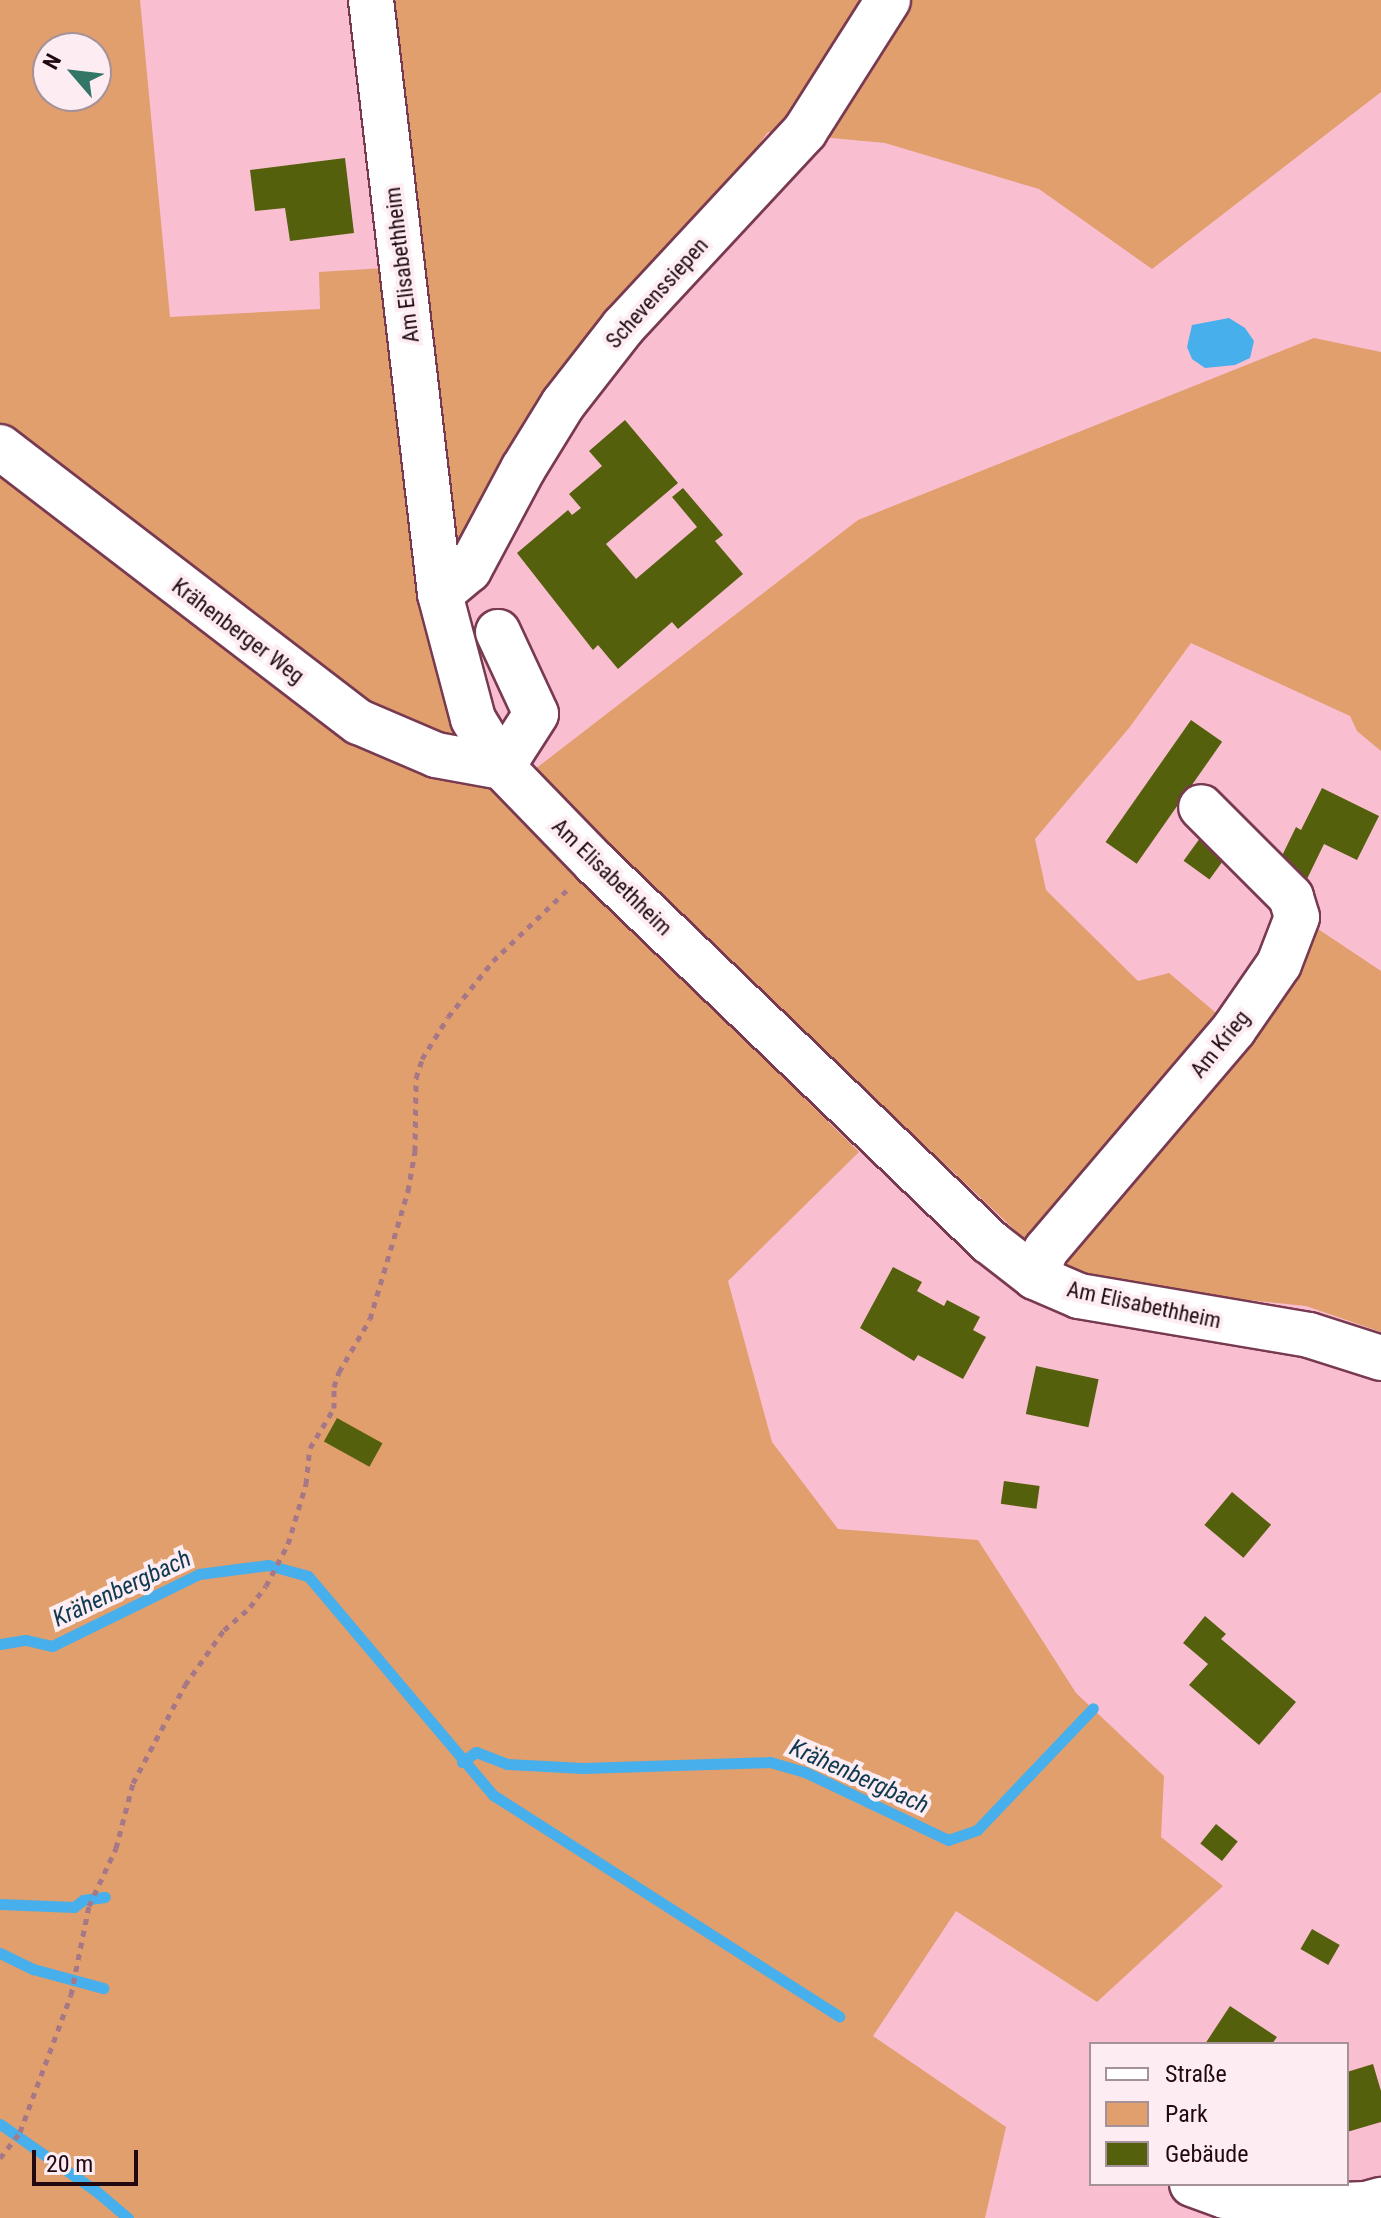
<!DOCTYPE html>
<html>
<head>
<meta charset="utf-8">
<style>
	body { margin:0 }
	#map { position:relative; width:1381px; height:2218px; overflow:hidden; background:#fabed1; font-family:"Roboto Condensed",sans-serif }
	div>[style] { position:absolute }
	[style*='--x'] { left:calc(var(--x)*1px); top:calc(var(--y)*1px); width:calc(var(--w)*1px); rotate:calc(var(--a)*1deg) }
	.green>* { inset:0; background:#e09f6d }
	.water>* { inset:0; background:#47afeb }
	.stream>* { height:11px; margin:-5.5px; padding:0 5.5px; transform-origin:5.5px; border-radius:5.5px; background:#47afeb }
	.building>* { inset:0; background:#54600b; transform-origin:0 0 }
	.path>* { height:5px; margin-top:-2.5px; transform-origin:0; background:repeating-linear-gradient(90deg,#a67887 0 6px,transparent 0 12px) }
	.roads { filter:drop-shadow(2px 0 #783a51) drop-shadow(-2px 0 #783a51) drop-shadow(0 2px #783a51) drop-shadow(0 -2px #783a51) }
	.minor>* { height:44px; margin:-22px; padding:0 22px; transform-origin:22px; border-radius:22px; background:#fff }
	span { translate:-50% -50%; white-space:nowrap; text-align:center; line-height:1.15; -webkit-text-stroke:8px #fdedf2; paint-order:stroke }
	.street-label { font-size:22px; color:#210811 }
	.water-label { font-size:24px; color:#0d3951; font-style:italic }
	.legend { position:absolute; left:1089px; top:2042px; width:260px; height:144px; box-sizing:border-box; background:#fdedf2; border:2px solid #a59198; margin:0; padding:10px 14px; list-style:none; font-size:24px; color:#210811 }
	.legend li { display:flex; align-items:center; gap:16px; height:40px }
	.legend b { width:40px; border:2px solid #a59198 }
	.north { position:absolute; left:32px; top:32px; width:80px; height:80px; box-sizing:border-box; background:#fdedf2; border:2px solid #a59198; border-radius:50%; rotate:298deg; font-size:22px; font-weight:700; line-height:32px; text-align:center; color:#210811 }
	.north::after { content:''; display:block; margin:auto; width:28px; height:36px; background:#337668; clip-path:polygon(50% 0,100% 100%,50% 72%,0 100%) }
	.scale { position:absolute; left:32px; top:2150px; width:106px; height:36px; box-sizing:border-box; border:4px solid #210811; border-top:0; padding-left:10px; font-size:24px; line-height:28px; white-space:nowrap; color:#210811; -webkit-text-stroke:6px #fdedf2; paint-order:stroke }
</style>
</head>
<body>
<div id="map">
	<div class="green">
		<div style="clip-path:polygon(evenodd,0 0,140px 0,170px 317px,320px 309px,319px 272px,385px 268px,414px 581px,456px 744px,401px 730px,0 434px,0 0,48px 48px,96px 48px,96px 96px,48px 96px,48px 48px)"></div>
		<div style="clip-path:polygon(389px 0,1381px 0,1381px 92px,1152px 269px,1039px 189px,885px 143px,768px 132px,453px 558px)"></div>
		<div style="clip-path:polygon(1314px 338px,1381px 352px,1381px 751px,1357px 731px,1350px 716px,1191px 643px,1129px 728px,1035px 839px,1046px 890px,1138px 981px,1169px 973px,1229px 1024px,1036px 1250px,530px 773px,858px 520px)"></div>
		<div style="clip-path:polygon(0 462px,486px 780px,525px 824px,859px 1152px,728px 1281px,772px 1442px,838px 1529px,978px 1540px,1076px 1693px,1164px 1776px,1161px 1837px,1223px 1886px,1097px 2002px,956px 1911px,873px 2036px,1006px 2127px,985px 2218px,0 2218px)"></div>
		<div style="clip-path:polygon(1318px 929px,1381px 971px,1381px 1332px,1306px 1306px,1144px 1289px,1080px 1276px,1051px 1257px,1239px 1035px)"></div>
	</div>
	<div class="water">
		<div style="clip-path:polygon(1229px 318px,1245px 328px,1254px 341px,1250px 358px,1235px 365px,1205px 368px,1192px 359px,1187px 347px,1192px 325px)"></div>
	</div>
	<div class="stream">
		<div style="--x:0;--y:1644;--w:26;--a:-9"></div>
		<div style="--x:26;--y:1640;--w:27;--a:13"></div>
		<div style="--x:52;--y:1646;--w:164;--a:-26.1"></div>
		<div style="--x:199;--y:1574;--w:70;--a:-7.4"></div>
		<div style="--x:268;--y:1565;--w:41;--a:15.4"></div>
		<div style="--x:308;--y:1576;--w:287;--a:49.8"></div>
		<div style="--x:493;--y:1795;--w:411;--a:32.6"></div>
		<div style="--x:462;--y:1762;--w:17;--a:-36"></div>
		<div style="--x:476;--y:1752;--w:33;--a:21"></div>
		<div style="--x:507;--y:1764;--w:76;--a:3"></div>
		<div style="--x:583;--y:1768;--w:187;--a:-1.8"></div>
		<div style="--x:770;--y:1762;--w:36;--a:16"></div>
		<div style="--x:805;--y:1772;--w:158;--a:25.4"></div>
		<div style="--x:948;--y:1840;--w:31;--a:-19"></div>
		<div style="--x:977;--y:1830;--w:168;--a:-46.4"></div>
		<div style="--x:0;--y:1904;--w:74;--a:2.3"></div>
		<div style="--x:74;--y:1907;--w:11;--a:-38"></div>
		<div style="--x:83;--y:1900;--w:22;--a:-8"></div>
		<div style="--x:0;--y:1953;--w:37;--a:26"></div>
		<div style="--x:33;--y:1969;--w:73;--a:15.2"></div>
		<div style="--x:0;--y:2124;--w:117;--a:34.9"></div>
		<div style="--x:96;--y:2191;--w:42;--a:40.2"></div>
	</div>
	<div class="building">
		<div style="clip-path:polygon(345px 158px,354px 233px,290px 241px,285px 208px,255px 211px,250px 170px)"></div>
		<div style="clip-path:polygon(625px 420px,678px 483px,606px 544px,636px 579px,697px 527px,672px 497px,683px 488px,723px 535px,715px 541px,743px 574px,678px 629px,672px 622px,618px 669px,598px 645px,593px 650px,517px 553px,568px 510px,572px 515px,581px 508px,569px 494px,602px 466px,589px 451px)"></div>
		<div style="left:1191px;top:720px;width:38px;height:149px;rotate:35deg"></div>
		<div style="clip-path:polygon(1322px 788px,1379px 816px,1357px 860px,1324px 844px,1307px 879px,1278px 864px,1296px 827px,1301px 830px)"></div>
		<div style="left:1203px;top:834px;width:32px;height:33px;rotate:36deg"></div>
		<div style="clip-path:polygon(893px 1267px,922px 1282px,917px 1291px,944px 1306px,947px 1300px,980px 1317px,973px 1330px,986px 1337px,963px 1379px,918px 1355px,914px 1361px,860px 1328px)"></div>
		<div style="left:1036px;top:1366px;width:64px;height:49px;rotate:12deg"></div>
		<div style="left:337px;top:1418px;width:52px;height:27px;rotate:29deg"></div>
		<div style="left:1004px;top:1481px;width:36px;height:23px;rotate:8deg"></div>
		<div style="left:1232px;top:1492px;width:51px;height:43px;rotate:40deg"></div>
		<div style="clip-path:polygon(1205px 1616px,1226px 1634px,1221px 1639px,1296px 1702px,1259px 1745px,1189px 1685px,1208px 1664px,1183px 1643px)"></div>
		<div style="left:1216px;top:1824px;width:28px;height:25px;rotate:39deg"></div>
		<div style="left:1312px;top:1929px;width:32px;height:23px;rotate:30deg"></div>
		<div style="clip-path:polygon(1230px 2006px,1277px 2037px,1272px 2044px,1205px 2044px)"></div>
		<div style="clip-path:polygon(1373px 2064px,1381px 2091px,1381px 2122px,1347px 2132px,1347px 2072px)"></div>
	</div>
	<div class="path">
		<div style="--x:0;--y:2158;--w:33;--a:-52"></div>
		<div style="--x:20;--y:2132;--w:146;--a:-69.6"></div>
		<div style="--x:71;--y:1995;--w:91;--a:-78.6"></div>
		<div style="--x:89;--y:1906;--w:64;--a:-65"></div>
		<div style="--x:116;--y:1848;--w:67;--a:-75.3"></div>
		<div style="--x:133;--y:1783;--w:111;--a:-62"></div>
		<div style="--x:185;--y:1685;--w:67;--a:-54.7"></div>
		<div style="--x:224;--y:1630;--w:35;--a:-41"></div>
		<div style="--x:250;--y:1607;--w:26;--a:-53"></div>
		<div style="--x:266;--y:1586;--w:47;--a:-62.4"></div>
		<div style="--x:288;--y:1544;--w:63;--a:-73.3"></div>
		<div style="--x:306;--y:1484;--w:36;--a:-84"></div>
		<div style="--x:310;--y:1448;--w:47;--a:-59"></div>
		<div style="--x:334;--y:1408;--w:21;--a:-90"></div>
		<div style="--x:334;--y:1387;--w:16;--a:-72"></div>
		<div style="--x:339;--y:1372;--w:61;--a:-59.7"></div>
		<div style="--x:370;--y:1319;--w:134;--a:-73.5"></div>
		<div style="--x:408;--y:1191;--w:41;--a:-80.1"></div>
		<div style="--x:415;--y:1151;--w:73;--a:-89.2"></div>
		<div style="--x:416;--y:1078;--w:20;--a:-72"></div>
		<div style="--x:422;--y:1059;--w:49;--a:-58.2"></div>
		<div style="--x:448;--y:1017;--w:72;--a:-51.2"></div>
		<div style="--x:493;--y:961;--w:104;--a:-43.8"></div>
	</div>
	<div class="roads">
		<div class="minor">
			<div style="--x:371;--y:0;--w:598;--a:83.37"></div>
			<div style="--x:440;--y:594;--w:129;--a:75.2"></div>
			<div style="--x:473;--y:719;--w:56;--a:58.9"></div>
			<div style="--x:502;--y:767;--w:134;--a:45.9"></div>
			<div style="--x:595;--y:863;--w:547;--a:43.82"></div>
			<div style="--x:990;--y:1242;--w:57;--a:37.9"></div>
			<div style="--x:1035;--y:1277;--w:48;--a:23.4"></div>
			<div style="--x:1079;--y:1296;--w:233;--a:9.6"></div>
			<div style="--x:1309;--y:1335;--w:76;--a:17.7"></div>
			<div style="--x:0;--y:447;--w:452;--a:37.5"></div>
			<div style="--x:359;--y:722;--w:84;--a:23.2"></div>
			<div style="--x:436;--y:755;--w:67;--a:10.3"></div>
			<div style="--x:440;--y:594;--w:38;--a:-40"></div>
			<div style="--x:469;--y:570;--w:115;--a:-61.9"></div>
			<div style="--x:523;--y:469;--w:76;--a:-58.4"></div>
			<div style="--x:563;--y:404;--w:98;--a:-52.1"></div>
			<div style="--x:623;--y:327;--w:267;--a:-47.1"></div>
			<div style="--x:805;--y:131;--w:155;--a:-57.6"></div>
			<div style="--x:498;--y:632;--w:90;--a:65.1"></div>
			<div style="--x:536;--y:714;--w:63;--a:122.7"></div>
			<div style="--x:1035;--y:1277;--w:29;--a:-68"></div>
			<div style="--x:1046;--y:1250;--w:290;--a:-49.6"></div>
			<div style="--x:1234;--y:1029;--w:79;--a:-55.3"></div>
			<div style="--x:1279;--y:964;--w:50;--a:-69"></div>
			<div style="--x:1297;--y:917;--w:21;--a:-107"></div>
			<div style="--x:1291;--y:897;--w:127;--a:-135"></div>
			<div style="--x:1192;--y:2184;--w:35;--a:20"></div>
			<div style="--x:1225;--y:2196;--w:67;--a:9.5"></div>
			<div style="--x:1291;--y:2207;--w:75;--a:-2.3"></div>
			<div style="--x:1366;--y:2204;--w:16;--a:-15"></div>
		</div>
	</div>
	<div class="street-label">
		<span style="left:402px;top:265px;rotate:-97deg">Am Elisabethheim</span>
		<span style="left:657px;top:293px;rotate:-48deg">Schevenssiepen</span>
		<span style="left:238px;top:631px;rotate:37deg">Krähenberger Weg</span>
		<span style="left:612px;top:877px;rotate:44deg">Am Elisabethheim</span>
		<span style="left:1220px;top:1044px;rotate:-51deg">Am Krieg</span>
		<span style="left:1144px;top:1305px;rotate:12deg">Am Elisabethheim</span>
	</div>
	<div class="water-label">
		<span style="left:122px;top:1589px;rotate:-25deg">Krähenbergbach</span>
		<span style="left:859px;top:1777px;rotate:24deg">Krähenbergbach</span>
	</div>
	<ul class="legend">
	<li><b style="height:10px;background:#fff"></b>Straße</li>
	<li><b style="height:22px;background:#e09f6d"></b>Park</li>
	<li><b style="height:22px;background:#54600b"></b>Gebäude</li>
	</ul>
	<div class="north">N</div>
	<div class="scale">20 m</div>
</div>
</body>
</html>
